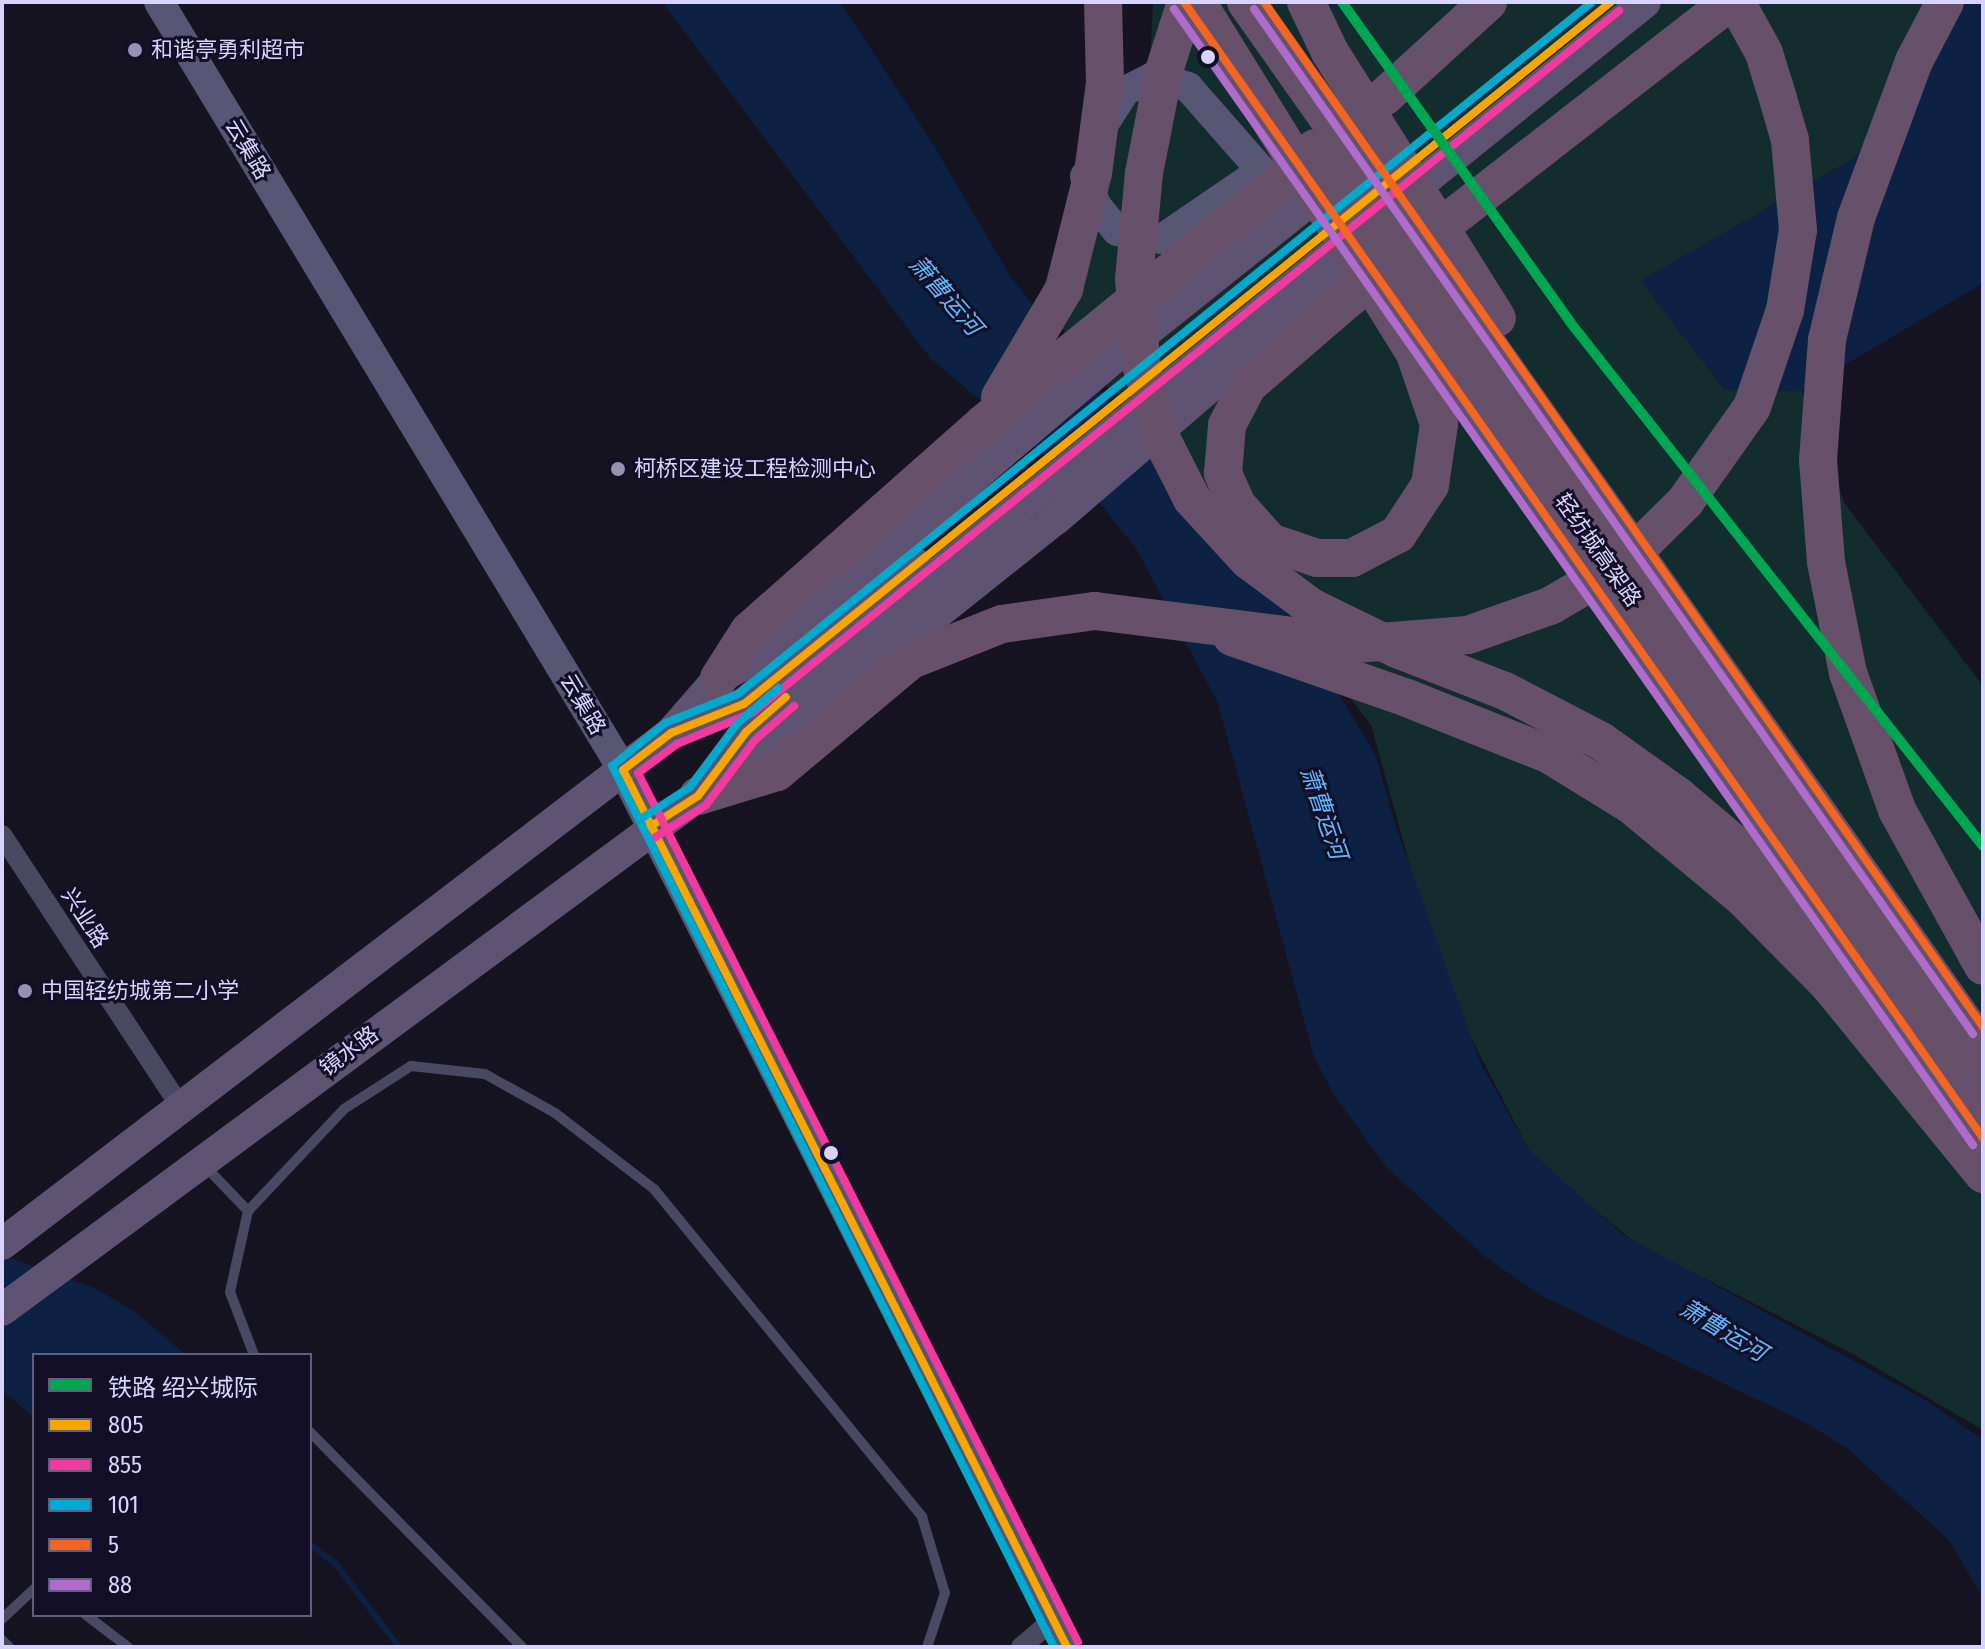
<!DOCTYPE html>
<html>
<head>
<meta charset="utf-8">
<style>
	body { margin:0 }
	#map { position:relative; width:1985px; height:1649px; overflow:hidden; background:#161421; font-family:"Fira Sans Condensed","Noto Sans SC",sans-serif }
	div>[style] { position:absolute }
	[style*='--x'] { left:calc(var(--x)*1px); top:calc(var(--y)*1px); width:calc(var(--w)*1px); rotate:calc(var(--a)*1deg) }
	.green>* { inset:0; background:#132c2d }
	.water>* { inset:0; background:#0d2144 }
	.stream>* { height:6px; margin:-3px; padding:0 3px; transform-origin:3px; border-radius:3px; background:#0d2144 }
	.lane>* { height:10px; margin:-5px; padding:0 5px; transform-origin:5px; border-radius:5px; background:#4a4962 }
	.street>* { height:20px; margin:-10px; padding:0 10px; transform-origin:10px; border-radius:10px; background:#4a4962 }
	.secondary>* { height:30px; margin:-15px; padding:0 15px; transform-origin:15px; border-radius:15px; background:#575674 }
	.primary>* { height:32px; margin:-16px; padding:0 16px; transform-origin:16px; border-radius:16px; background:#5e5373 }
	.highway>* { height:38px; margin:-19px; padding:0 19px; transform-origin:19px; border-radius:19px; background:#67516a }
	.primary-bridge>* { height:32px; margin:-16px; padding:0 16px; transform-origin:16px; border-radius:16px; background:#5e5373 }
	.highway-bridge>* { height:38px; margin:-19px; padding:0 19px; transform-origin:19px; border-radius:19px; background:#67516a }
	.bus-1>* { height:8px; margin:-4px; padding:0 4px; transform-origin:4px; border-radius:4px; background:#f7a600 }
	.bus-2>* { height:8px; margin:-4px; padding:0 4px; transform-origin:4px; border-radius:4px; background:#f13a9d }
	.bus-3>* { height:8px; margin:-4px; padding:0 4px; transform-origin:4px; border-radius:4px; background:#00a9ce }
	.bus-4>* { height:8px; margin:-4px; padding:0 4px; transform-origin:4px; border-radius:4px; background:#f26522 }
	.bus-5>* { height:8px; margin:-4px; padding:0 4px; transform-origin:4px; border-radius:4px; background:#b06ccc }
	.rail-1>* { height:10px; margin:-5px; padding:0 5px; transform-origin:5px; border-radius:5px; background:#00a651 }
	.dots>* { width:22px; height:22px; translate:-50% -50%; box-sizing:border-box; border:4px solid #130f26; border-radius:50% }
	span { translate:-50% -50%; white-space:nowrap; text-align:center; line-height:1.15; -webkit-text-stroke:6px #130f26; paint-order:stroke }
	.poi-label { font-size:22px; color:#d9d4ff }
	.left { translate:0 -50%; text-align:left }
	.street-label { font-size:22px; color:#d9d4ff }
	.water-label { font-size:24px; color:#62b6ff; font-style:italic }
	.frame { position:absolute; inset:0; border:4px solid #d9d4ff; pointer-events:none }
	.legend { position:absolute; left:32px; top:1353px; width:280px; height:264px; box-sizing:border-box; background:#130f26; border:2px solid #625e7d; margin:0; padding:10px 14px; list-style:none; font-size:24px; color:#d9d4ff }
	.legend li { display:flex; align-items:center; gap:16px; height:40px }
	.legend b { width:40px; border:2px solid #625e7d }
</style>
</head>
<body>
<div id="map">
	<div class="green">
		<div style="clip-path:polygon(1153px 2px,1957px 2px,1856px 157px,1641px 281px,1725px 390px,1802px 391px,1845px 504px,1983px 686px,1983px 1430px,1851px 1353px,1637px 1244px,1534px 1160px,1442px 981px,1371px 725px,1039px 299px,1065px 220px,1150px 62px)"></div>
	</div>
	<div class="water">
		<div style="clip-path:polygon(662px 2px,840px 2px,931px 141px,1010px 276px,1197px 512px,1293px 617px,1376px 756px,1395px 824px,1480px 1062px,1528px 1149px,1622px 1234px,1927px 1401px,1983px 1440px,1983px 1598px,1949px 1540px,1848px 1449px,1806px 1423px,1542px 1296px,1487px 1258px,1387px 1168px,1334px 1095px,1314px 1057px,1218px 703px,1137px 550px,1094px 496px,931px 359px)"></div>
		<div style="clip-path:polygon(1957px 2px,1983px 2px,1983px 283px,1801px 391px,1725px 390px,1641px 281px,1856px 157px)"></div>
		<div style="clip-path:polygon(2px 1255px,95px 1288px,135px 1312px,186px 1355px,34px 1355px,34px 1418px,2px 1390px)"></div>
	</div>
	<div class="stream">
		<div style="--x:310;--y:1545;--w:31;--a:36"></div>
		<div style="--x:335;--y:1563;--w:106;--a:52.7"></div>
	</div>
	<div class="lane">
		<div style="--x:205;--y:1166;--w:62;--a:46.3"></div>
		<div style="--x:254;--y:1355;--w:67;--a:-110.9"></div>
		<div style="--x:230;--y:1292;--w:83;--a:-77.5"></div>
		<div style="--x:248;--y:1211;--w:140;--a:-46.7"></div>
		<div style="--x:344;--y:1109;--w:80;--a:-32.7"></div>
		<div style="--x:411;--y:1066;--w:74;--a:6.2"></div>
		<div style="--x:485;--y:1074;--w:80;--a:29.1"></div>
		<div style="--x:555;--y:1113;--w:125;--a:37.5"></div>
		<div style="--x:654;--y:1189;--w:424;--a:50.7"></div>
		<div style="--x:922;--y:1517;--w:79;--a:73.2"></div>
		<div style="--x:945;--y:1593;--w:57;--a:108.4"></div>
		<div style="--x:310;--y:1432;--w:302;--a:45.4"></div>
		<div style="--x:86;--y:1615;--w:53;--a:37.3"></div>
		<div style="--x:2;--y:1619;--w:44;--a:-43.2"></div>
		<div style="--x:2;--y:1640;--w:10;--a:45"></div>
	</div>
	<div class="street">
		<div style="--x:2;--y:835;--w:326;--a:56.7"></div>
		<div style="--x:1021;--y:1647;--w:42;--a:-40.2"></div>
	</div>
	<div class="secondary">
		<div style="--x:159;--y:2;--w:897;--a:58.86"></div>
		<div style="--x:623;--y:770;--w:983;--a:63.15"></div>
		<div style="--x:1102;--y:127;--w:43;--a:-57.4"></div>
		<div style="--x:1125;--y:91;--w:33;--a:-27"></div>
		<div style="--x:1154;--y:76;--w:36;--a:18"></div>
		<div style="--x:1188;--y:87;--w:153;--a:48.7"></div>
		<div style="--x:1085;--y:176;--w:31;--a:69"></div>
		<div style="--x:1096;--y:205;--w:33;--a:51"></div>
		<div style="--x:1117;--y:231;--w:46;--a:10.1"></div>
		<div style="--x:1162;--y:239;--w:112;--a:-34.4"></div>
	</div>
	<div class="primary">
		<div style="--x:1412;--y:325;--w:993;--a:54.92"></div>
		<div style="--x:678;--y:730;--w:71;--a:-21.5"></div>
		<div style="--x:744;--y:704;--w:127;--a:-40.2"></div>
		<div style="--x:750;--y:782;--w:30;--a:-69"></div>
		<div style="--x:761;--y:754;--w:379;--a:-38.6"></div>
		<div style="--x:1057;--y:518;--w:417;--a:-40.7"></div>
		<div style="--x:2;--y:1244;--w:842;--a:-37.37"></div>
		<div style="--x:671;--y:733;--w:73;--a:-48.9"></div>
		<div style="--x:719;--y:678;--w:65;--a:-29.3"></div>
		<div style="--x:776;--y:646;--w:445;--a:-40.5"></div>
		<div style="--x:1114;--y:357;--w:284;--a:-38.6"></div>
		<div style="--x:2;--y:1310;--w:865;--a:-36.45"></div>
		<div style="--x:698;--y:796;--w:80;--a:-53.1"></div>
		<div style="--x:746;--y:732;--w:143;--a:-40.2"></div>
	</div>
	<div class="highway">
		<div style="--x:1736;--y:2;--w:58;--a:61.2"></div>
		<div style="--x:1764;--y:53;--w:34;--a:73"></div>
		<div style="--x:1945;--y:2;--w:67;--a:117.7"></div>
		<div style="--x:1914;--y:61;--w:167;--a:110.3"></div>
		<div style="--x:1856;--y:218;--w:125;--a:103.4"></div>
		<div style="--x:1827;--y:340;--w:120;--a:94.3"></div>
		<div style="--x:1818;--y:460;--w:102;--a:85.5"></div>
		<div style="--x:1826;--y:562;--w:113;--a:78.8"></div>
		<div style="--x:1848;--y:673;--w:145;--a:70.3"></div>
		<div style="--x:1897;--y:810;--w:178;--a:61.1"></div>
		<div style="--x:1384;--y:97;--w:141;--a:-42.4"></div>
		<div style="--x:1232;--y:637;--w:185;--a:19.2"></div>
		<div style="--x:1407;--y:698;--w:154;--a:21.7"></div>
		<div style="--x:1550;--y:755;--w:95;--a:31.7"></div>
		<div style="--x:1631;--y:805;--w:144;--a:39.7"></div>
		<div style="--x:1742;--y:897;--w:124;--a:45.3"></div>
		<div style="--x:1829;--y:985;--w:244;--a:50.8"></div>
		<div style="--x:719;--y:678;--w:56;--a:-57.4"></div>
		<div style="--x:749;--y:631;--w:314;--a:-41.5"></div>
		<div style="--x:1601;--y:741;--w:95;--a:35.5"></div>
		<div style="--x:1678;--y:796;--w:102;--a:40.2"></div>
		<div style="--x:1756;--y:862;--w:130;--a:48.4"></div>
		<div style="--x:1842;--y:959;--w:55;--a:55.4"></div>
		<div style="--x:698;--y:796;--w:83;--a:-16.9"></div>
		<div style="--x:777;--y:772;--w:175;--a:-39.9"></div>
		<div style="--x:1810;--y:802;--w:302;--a:55"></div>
		<div style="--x:1783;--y:813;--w:349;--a:55"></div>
	</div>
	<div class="primary-bridge">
		<div style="--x:841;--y:622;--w:94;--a:-38.9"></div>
		<div style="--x:855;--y:640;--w:1015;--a:-38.92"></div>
	</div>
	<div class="highway-bridge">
		<div style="--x:1186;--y:2;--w:72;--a:107.7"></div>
		<div style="--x:1164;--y:71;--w:104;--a:101.1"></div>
		<div style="--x:1144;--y:173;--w:106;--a:95.4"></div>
		<div style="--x:1134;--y:279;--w:89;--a:84.9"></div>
		<div style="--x:1142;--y:368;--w:75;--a:74.5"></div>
		<div style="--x:1162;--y:440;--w:66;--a:63"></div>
		<div style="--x:1192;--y:499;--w:83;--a:47.4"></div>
		<div style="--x:1248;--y:560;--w:79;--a:36.7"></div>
		<div style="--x:1311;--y:607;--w:96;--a:26"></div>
		<div style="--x:1397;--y:649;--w:116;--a:21.3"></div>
		<div style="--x:1505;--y:691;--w:108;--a:27.5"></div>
		<div style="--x:1197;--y:2;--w:414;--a:58.2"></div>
		<div style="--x:1415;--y:354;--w:74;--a:71.1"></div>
		<div style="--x:1439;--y:424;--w:62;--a:98.4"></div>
		<div style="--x:1430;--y:485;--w:59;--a:123.1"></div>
		<div style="--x:1398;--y:534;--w:52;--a:152.4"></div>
		<div style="--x:1352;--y:558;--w:35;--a:180"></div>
		<div style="--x:1317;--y:558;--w:50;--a:-161.2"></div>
		<div style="--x:1270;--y:542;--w:50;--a:-131.7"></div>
		<div style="--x:1237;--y:505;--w:35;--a:-114"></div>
		<div style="--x:1223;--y:473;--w:48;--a:-85.2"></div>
		<div style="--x:1227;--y:425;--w:45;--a:-62.3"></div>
		<div style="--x:1248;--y:385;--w:132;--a:-40.7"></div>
		<div style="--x:1348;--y:299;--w:484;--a:-37.9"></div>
		<div style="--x:1246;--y:2;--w:979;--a:54.82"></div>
		<div style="--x:1306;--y:2;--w:55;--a:64.4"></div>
		<div style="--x:1330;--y:52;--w:314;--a:57.9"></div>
		<div style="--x:1315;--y:148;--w:813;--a:54.86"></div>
		<div style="--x:1000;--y:397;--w:126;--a:-59.3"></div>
		<div style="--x:1064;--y:289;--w:120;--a:-76"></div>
		<div style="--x:1093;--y:173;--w:91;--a:-82.4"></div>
		<div style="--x:1105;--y:83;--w:81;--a:-91.4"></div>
		<div style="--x:984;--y:423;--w:429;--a:-39.1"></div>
		<div style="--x:911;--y:660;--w:98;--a:-21.6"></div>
		<div style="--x:1002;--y:624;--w:94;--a:-8"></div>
		<div style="--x:1095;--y:611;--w:262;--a:7.2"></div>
		<div style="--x:1355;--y:644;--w:113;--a:-4.6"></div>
		<div style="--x:1468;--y:635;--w:87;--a:-19.5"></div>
		<div style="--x:1550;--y:606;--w:83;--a:-30.3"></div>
		<div style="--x:1622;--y:564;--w:88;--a:-44.5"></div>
		<div style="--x:1685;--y:502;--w:116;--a:-54.8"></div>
		<div style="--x:1752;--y:407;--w:102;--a:-71.2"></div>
		<div style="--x:1785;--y:310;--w:81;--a:-80.8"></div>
		<div style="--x:1798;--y:230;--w:90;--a:-95.1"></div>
		<div style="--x:1790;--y:140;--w:57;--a:-106.2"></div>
	</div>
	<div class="bus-1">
		<div style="--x:648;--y:828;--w:59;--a:-32.6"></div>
		<div style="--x:698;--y:796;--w:80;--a:-53.1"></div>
		<div style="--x:746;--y:732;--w:53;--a:-41.2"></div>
		<div style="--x:1067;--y:1647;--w:983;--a:-116.85"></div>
		<div style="--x:623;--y:770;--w:61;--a:-37.6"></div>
		<div style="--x:671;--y:733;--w:79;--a:-21.7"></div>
		<div style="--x:744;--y:704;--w:1116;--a:-39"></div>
	</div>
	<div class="bus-2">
		<div style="--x:654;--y:838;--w:62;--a:-32.4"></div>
		<div style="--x:706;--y:805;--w:81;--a:-53"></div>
		<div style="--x:755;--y:740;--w:52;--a:-41.1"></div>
		<div style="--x:1078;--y:1642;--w:974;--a:-116.85"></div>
		<div style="--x:638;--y:773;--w:49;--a:-36.6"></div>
		<div style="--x:677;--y:744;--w:81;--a:-22.5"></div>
		<div style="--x:752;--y:713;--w:1116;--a:-39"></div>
	</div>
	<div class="bus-3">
		<div style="--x:642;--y:818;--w:57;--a:-32.9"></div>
		<div style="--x:690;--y:787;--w:79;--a:-53.3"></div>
		<div style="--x:737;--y:724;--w:55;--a:-41.3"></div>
		<div style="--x:1054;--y:1647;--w:986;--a:-116.64"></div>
		<div style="--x:612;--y:766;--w:68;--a:-39.1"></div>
		<div style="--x:665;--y:723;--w:79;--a:-21.7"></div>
		<div style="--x:738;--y:694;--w:1099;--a:-39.02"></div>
	</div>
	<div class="bus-4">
		<div style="--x:1184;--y:2;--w:1389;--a:54.88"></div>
		<div style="--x:1264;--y:2;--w:1252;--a:54.95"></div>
	</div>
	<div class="bus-5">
		<div style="--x:1174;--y:9;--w:1389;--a:54.88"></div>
		<div style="--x:1254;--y:9;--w:1252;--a:54.95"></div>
	</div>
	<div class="rail-1">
		<div style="--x:1342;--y:2;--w:393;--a:54.5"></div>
		<div style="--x:1570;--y:322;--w:667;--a:51.76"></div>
	</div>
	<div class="dots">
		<div style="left:135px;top:50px;background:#9591b1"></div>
		<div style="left:1208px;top:57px;background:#d9d4ff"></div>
		<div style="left:618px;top:469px;background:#9591b1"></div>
		<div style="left:25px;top:991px;background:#9591b1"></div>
		<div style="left:831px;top:1153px;background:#d9d4ff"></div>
	</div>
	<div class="poi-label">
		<span class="left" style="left:151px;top:50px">和谐亭勇利超市</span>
		<span class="left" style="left:634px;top:469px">柯桥区建设工程检测中心</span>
		<span class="left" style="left:41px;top:991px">中国轻纺城第二小学</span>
	</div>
	<div class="street-label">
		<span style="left:248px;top:149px;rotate:59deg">云集路</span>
		<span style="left:1598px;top:550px;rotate:55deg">轻纺城高架路</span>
		<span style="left:583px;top:704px;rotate:59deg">云集路</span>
		<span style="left:85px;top:918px;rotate:57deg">兴业路</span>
		<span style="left:349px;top:1051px;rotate:-37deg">镜水路</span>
	</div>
	<div class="water-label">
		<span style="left:945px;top:296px;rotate:49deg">萧曹运河</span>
		<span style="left:1323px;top:813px;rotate:71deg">萧曹运河</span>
		<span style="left:1723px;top:1331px;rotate:31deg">萧曹运河</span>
	</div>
	<div class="frame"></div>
	<ul class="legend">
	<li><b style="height:10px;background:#00a651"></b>铁路 绍兴城际</li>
	<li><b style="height:10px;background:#f7a600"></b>805</li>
	<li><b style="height:10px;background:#f13a9d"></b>855</li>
	<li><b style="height:10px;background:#00a9ce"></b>101</li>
	<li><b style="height:10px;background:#f26522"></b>5</li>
	<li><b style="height:10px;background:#b06ccc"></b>88</li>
	</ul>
</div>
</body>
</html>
